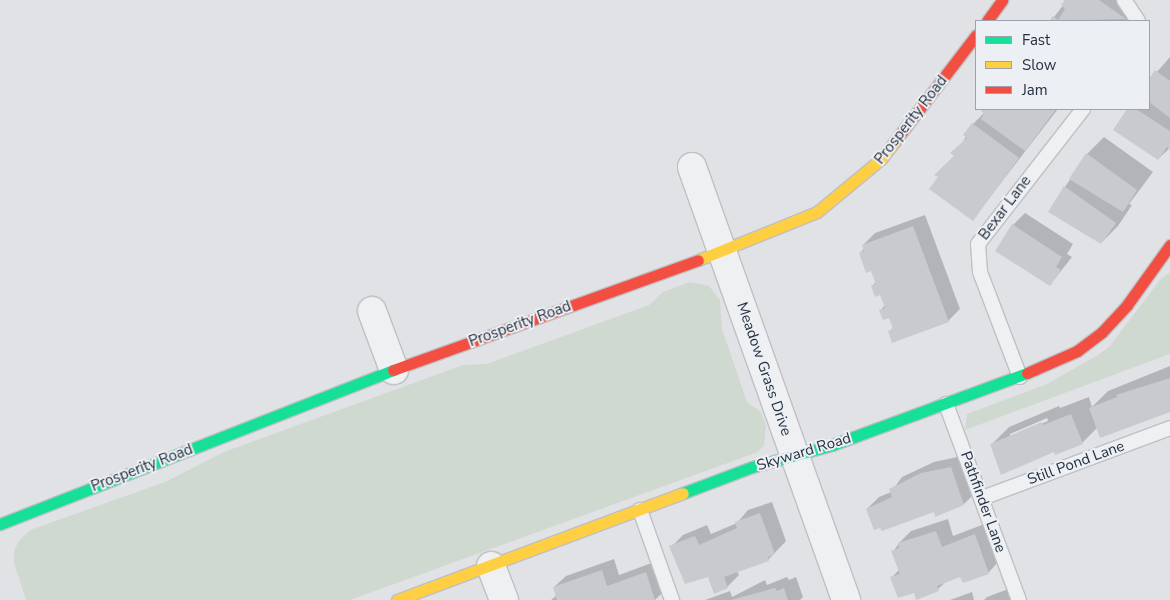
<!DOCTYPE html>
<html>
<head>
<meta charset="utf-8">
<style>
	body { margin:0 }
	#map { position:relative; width:1170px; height:600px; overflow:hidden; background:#e0e2e5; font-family:"Nunito Sans",sans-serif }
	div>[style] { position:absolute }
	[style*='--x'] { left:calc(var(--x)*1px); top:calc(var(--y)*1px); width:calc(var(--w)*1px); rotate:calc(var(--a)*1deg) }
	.green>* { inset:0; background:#d0d9d0 }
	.shadow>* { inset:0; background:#0003 }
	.building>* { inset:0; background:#c8cacd }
	.roads { filter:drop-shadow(1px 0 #bec0c3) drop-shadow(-1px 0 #bec0c3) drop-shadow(0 1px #bec0c3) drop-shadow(0 -1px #bec0c3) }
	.lane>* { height:14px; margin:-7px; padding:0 7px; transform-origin:7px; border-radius:7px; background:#eff0f2 }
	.street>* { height:28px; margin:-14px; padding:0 14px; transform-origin:14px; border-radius:14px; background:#eff0f2 }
	.fast>* { height:11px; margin:-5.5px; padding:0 5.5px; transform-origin:5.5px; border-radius:5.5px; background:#16e098 }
	.slow>* { height:11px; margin:-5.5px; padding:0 5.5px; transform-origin:5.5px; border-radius:5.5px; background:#ffcf43 }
	.jam>* { height:11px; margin:-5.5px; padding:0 5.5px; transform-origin:5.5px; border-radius:5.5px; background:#f24e42 }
	span { translate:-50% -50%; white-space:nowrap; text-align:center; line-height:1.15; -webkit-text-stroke:4px #ecf0f5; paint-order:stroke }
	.street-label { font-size:15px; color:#262f3f }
	.legend { position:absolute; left:975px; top:20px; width:175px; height:90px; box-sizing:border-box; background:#ecf0f5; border:1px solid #9da3ac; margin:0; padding:6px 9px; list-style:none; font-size:15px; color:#262f3f }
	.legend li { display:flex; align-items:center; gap:10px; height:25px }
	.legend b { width:25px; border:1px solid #9da3ac }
</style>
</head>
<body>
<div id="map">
	<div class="green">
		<div style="clip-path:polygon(1170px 272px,1170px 354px,965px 430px,967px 414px,1047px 384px,1098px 355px,1109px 347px,1160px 280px)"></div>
		<div style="clip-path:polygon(690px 282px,709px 286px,720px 300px,722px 329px,747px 402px,761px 412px,766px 426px,764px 445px,758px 452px,350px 600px,26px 600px,14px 563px,14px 552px,18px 542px,30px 530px,165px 482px,224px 452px,463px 365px,487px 364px,649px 305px,663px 292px)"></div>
	</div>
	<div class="shadow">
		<div style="clip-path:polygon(1067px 0,1127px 0,1136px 7px,1126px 21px,1051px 21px)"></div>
		<div style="clip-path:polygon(1170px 57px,1170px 148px,1158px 159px,1115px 130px,1129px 109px,1149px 109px,1149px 81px)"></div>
		<div style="clip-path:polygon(981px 109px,1058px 109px,973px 219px,955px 156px,973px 124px,984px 113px)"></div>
		<div style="clip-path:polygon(1104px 137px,1153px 172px,1129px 204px,1132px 205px,1118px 226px,1101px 243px,1065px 187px,1087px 154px)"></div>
		<div style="clip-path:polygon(1025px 213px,1073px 244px,1067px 254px,1072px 257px,1050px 285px,1013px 225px)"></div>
		<div style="clip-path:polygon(925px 215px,960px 309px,948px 321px,889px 332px,894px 327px,889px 316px,881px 310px,885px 305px,881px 293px,872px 286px,877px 281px,872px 269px,860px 253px,864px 249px,863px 245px,875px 233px)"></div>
		<div style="clip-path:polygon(evenodd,1170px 366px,1170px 409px,1097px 428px,1082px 443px,1054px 450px,991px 445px,1009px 427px,1059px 406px,1060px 408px,1089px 397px,1092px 407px,1108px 391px,1170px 366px,1047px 418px,1048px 421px,1010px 437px,1010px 434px,1047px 418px)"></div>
		<div style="clip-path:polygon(962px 456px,976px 492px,964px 504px,935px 511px,867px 509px,879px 497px,891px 492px,902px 477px,934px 462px)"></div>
		<div style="clip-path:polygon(772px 502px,786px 541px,768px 560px,737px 571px,739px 575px,727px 587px,671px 547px,683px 535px,707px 525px,711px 534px,737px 523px,748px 510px)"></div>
		<div style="clip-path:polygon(948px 519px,953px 536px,987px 523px,1000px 560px,989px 572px,963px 581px,961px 575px,947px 581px,938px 589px,915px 591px,891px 578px,899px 570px,893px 552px,899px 543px,911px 531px)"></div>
		<div style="clip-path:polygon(614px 559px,619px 575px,657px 561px,667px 588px,655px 600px,551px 600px,557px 595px,554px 587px,566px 576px)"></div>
		<div style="clip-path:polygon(787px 577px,789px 580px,796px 577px,803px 597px,800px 600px,705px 600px,730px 591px,732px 597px,765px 580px,767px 585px)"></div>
		<div style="clip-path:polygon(1011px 588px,1015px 600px,984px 600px,987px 597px)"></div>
		<div style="clip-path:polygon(972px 592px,974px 600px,950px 600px)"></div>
	</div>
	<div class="building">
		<div style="clip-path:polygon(1065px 0,1099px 0,1126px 19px,1049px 21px,1053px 16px,1058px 20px,1065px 9px,1061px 5px)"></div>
		<div style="clip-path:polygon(1155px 70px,1170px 81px,1170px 118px,1149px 102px,1149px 79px)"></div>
		<div style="clip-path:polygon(980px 109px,1056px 109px,1025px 151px,981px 119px,984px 114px)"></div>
		<div style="clip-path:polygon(1127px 109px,1136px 109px,1170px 131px,1170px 150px,1167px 147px,1158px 160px,1113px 130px)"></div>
		<div style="clip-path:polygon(972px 123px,1019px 158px,973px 221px,929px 189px,938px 177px,934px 175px,954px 156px,950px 153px,967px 138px,963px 135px)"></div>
		<div style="clip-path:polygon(1086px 153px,1137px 190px,1123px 212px,1069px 179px)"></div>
		<div style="clip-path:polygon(1064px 186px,1116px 223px,1101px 244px,1048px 212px)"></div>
		<div style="clip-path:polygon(1012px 224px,1062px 257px,1056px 267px,1061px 270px,1050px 286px,995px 251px)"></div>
		<div style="clip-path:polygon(913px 226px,949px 322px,892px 343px,888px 331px,893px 329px,889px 318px,883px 320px,879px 310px,885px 308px,880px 295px,875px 297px,871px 286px,876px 284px,871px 271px,866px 273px,859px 253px,864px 251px,862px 245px)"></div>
		<div style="clip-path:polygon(1170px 378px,1170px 412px,1100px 438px,1089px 408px,1117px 397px,1116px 395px)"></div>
		<div style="clip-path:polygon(1071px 414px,1083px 444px,1055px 455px,1054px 452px,1001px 475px,990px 444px,1042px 422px,1043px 425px)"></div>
		<div style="clip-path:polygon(951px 467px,964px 505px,935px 517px,934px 512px,882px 531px,880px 528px,874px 530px,866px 509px,892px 497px,889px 489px,921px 473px)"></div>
		<div style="clip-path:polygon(760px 513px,775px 554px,768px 557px,769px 561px,724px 577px,728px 588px,714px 594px,708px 577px,685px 584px,669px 546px,695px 536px,699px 545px,737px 528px,735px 522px)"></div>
		<div style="clip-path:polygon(936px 531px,942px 547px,975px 534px,989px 574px,963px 583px,960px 577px,937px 586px,939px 591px,916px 600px,914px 593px,898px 598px,890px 577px,900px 574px,891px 551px,899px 548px,898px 543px)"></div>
		<div style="clip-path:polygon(602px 570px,607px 586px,646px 572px,655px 600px,557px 600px,553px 587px)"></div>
		<div style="clip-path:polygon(775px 588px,777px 591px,784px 588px,788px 600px,731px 600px)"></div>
	</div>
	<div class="roads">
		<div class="lane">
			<div style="--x:1124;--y:0;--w:25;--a:56"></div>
			<div style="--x:1020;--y:377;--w:112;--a:-110.9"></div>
			<div style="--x:980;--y:272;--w:28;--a:-94"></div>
			<div style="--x:978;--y:244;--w:171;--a:-52.1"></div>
			<div style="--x:946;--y:404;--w:209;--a:69.6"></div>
			<div style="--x:982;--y:498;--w:201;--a:-20.4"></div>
			<div style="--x:640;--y:510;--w:96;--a:70.4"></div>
		</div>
		<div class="street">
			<div style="--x:692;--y:167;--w:460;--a:70.4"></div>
			<div style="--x:372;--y:311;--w:63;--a:69.6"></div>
			<div style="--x:491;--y:566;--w:36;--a:69"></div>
		</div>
		<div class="fast">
			<div style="--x:683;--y:493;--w:74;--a:-20.6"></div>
			<div style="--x:752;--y:467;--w:83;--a:-15.4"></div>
			<div style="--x:832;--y:445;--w:208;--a:-20.3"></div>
			<div style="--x:0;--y:524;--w:422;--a:-21.4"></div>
		</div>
		<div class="slow">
			<div style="--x:698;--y:260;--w:128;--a:-22"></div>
			<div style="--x:817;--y:212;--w:83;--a:-39.6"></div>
			<div style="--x:881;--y:159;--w:23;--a:-52"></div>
			<div style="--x:397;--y:600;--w:305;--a:-20.5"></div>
		</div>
		<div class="jam">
			<div style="--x:987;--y:21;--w:26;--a:-54"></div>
			<div style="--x:895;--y:141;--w:133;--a:-52.6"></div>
			<div style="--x:393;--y:370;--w:324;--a:-19.8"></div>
			<div style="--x:1027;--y:373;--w:55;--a:-23.7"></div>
			<div style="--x:1077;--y:351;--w:31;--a:-37"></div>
			<div style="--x:1102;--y:332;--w:37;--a:-47"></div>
			<div style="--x:1127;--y:305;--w:74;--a:-54.4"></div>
		</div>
	</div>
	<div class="street-label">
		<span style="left:911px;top:120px;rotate:-52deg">Prosperity Road</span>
		<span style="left:1005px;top:208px;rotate:-53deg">Bexar Lane</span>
		<span style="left:520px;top:324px;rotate:-20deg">Prosperity Road</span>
		<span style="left:764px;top:369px;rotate:71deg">Meadow Grass Drive</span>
		<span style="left:804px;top:452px;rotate:-17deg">Skyward Road</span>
		<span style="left:1076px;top:463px;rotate:-20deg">Still Pond Lane</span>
		<span style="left:142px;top:468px;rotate:-21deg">Prosperity Road</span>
		<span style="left:983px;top:502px;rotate:70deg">Pathfinder Lane</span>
	</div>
	<ul class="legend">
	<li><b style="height:6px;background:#16e098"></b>Fast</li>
	<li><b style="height:6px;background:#ffcf43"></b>Slow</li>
	<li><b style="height:6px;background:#f24e42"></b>Jam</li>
	</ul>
</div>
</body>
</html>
